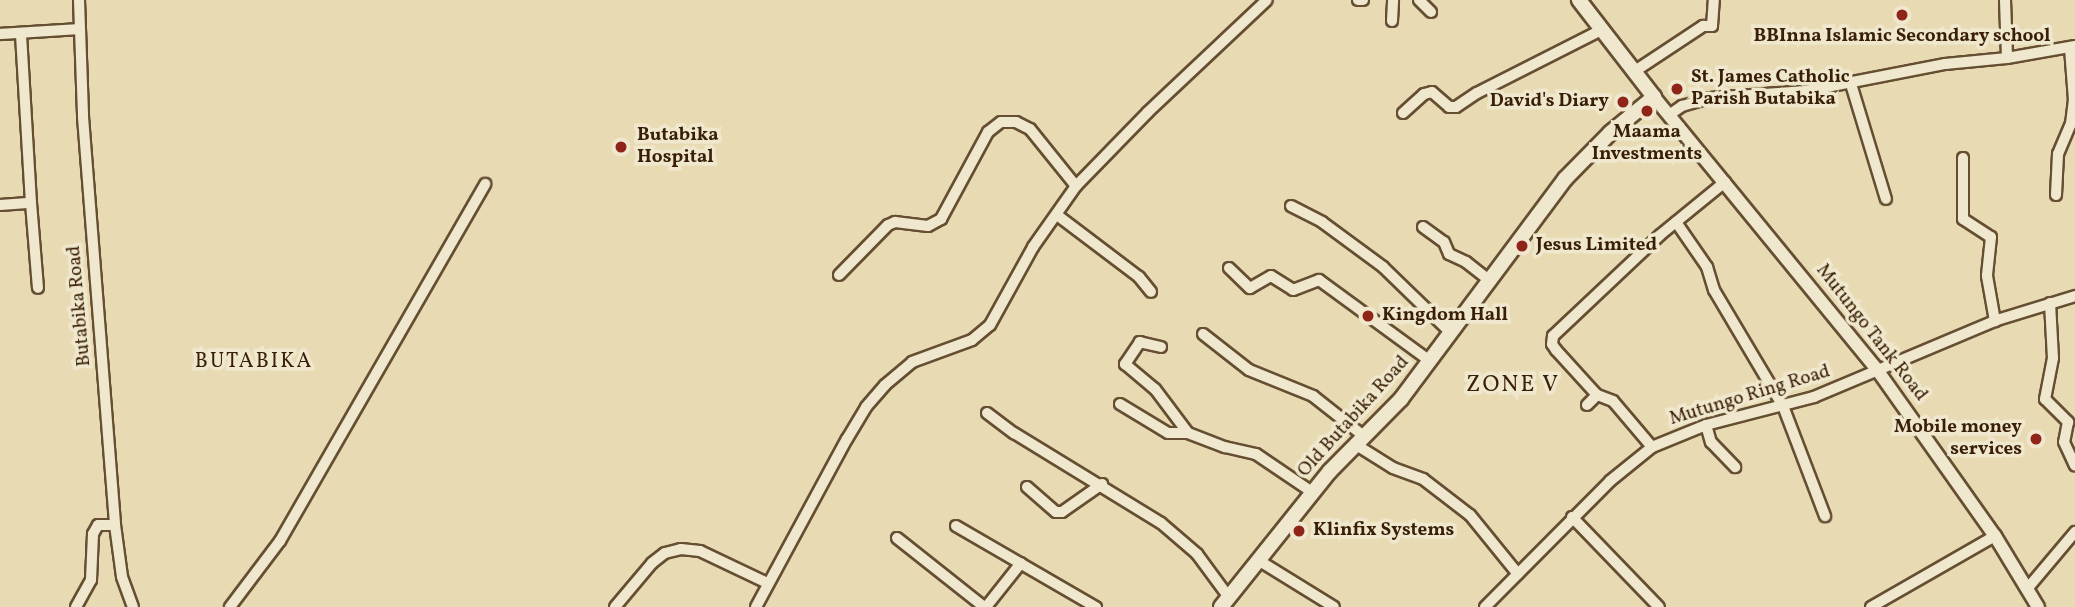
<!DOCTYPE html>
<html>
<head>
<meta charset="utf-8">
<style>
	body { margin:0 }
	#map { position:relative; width:2075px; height:607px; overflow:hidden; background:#e8dbb4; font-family:Vollkorn,serif }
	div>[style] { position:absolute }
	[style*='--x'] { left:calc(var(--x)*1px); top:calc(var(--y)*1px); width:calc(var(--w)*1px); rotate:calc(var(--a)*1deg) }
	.roads { filter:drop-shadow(2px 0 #654e31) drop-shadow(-2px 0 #654e31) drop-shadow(0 2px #654e31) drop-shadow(0 -2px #654e31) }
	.minor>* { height:10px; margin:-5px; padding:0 5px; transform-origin:5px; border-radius:5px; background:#f0e8ce }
	.tertiary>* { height:12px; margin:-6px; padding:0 6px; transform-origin:6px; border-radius:6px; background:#f0e8ce }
	.secondary>* { height:14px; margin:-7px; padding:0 7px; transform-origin:7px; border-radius:7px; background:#f0e8ce }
	.dots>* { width:19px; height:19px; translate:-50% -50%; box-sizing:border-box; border:4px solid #f0e8ce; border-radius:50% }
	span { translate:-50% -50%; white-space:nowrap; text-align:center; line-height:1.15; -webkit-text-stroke:7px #f0e8ce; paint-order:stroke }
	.poi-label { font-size:19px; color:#391f05; font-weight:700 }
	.left { translate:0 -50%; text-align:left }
	.right { translate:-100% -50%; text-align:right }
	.street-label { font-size:19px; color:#391f05 }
	.neighbourhood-label { font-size:21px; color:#391f05; letter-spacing:2px }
	.quarter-label { font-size:23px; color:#391f05; letter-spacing:2px }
</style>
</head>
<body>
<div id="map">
	<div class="roads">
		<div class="minor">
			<div style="--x:79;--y:0;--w:117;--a:88"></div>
			<div style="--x:83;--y:117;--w:409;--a:85.5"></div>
			<div style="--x:115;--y:525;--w:52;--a:82.3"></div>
			<div style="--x:122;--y:577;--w:32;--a:70"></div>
			<div style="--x:1358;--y:0;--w:5;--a:0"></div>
			<div style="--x:1419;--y:0;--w:17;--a:45"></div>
			<div style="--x:2005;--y:0;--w:58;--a:88"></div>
			<div style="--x:1392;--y:21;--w:21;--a:-87"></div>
			<div style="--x:0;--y:34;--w:79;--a:-3.6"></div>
			<div style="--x:1635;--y:71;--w:82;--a:-33.5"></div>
			<div style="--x:1703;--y:26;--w:9;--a:0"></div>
			<div style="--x:1712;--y:26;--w:26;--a:-86"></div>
			<div style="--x:1851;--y:84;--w:120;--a:73.1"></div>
			<div style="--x:1403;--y:113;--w:28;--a:-42"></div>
			<div style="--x:1424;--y:94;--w:8;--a:-14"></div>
			<div style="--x:1432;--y:92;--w:23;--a:41"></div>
			<div style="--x:1449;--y:107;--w:7;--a:0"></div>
			<div style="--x:1456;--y:107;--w:25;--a:-34"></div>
			<div style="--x:1477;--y:93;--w:141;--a:-26.9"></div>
			<div style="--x:1669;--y:115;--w:16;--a:-35"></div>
			<div style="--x:1682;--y:106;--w:29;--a:-16"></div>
			<div style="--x:1710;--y:98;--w:96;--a:-4.2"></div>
			<div style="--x:1806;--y:91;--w:142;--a:-11"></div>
			<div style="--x:1945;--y:64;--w:62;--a:-5.5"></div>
			<div style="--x:2007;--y:58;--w:69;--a:-10"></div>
			<div style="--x:1963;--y:158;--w:61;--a:90"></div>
			<div style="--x:1963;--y:219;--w:33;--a:33"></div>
			<div style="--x:1991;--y:237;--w:39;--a:96"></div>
			<div style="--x:1987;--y:276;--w:46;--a:79.9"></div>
			<div style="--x:2056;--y:195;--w:41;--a:-87.2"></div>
			<div style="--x:2058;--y:154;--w:33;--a:-67"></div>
			<div style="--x:2071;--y:124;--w:24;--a:-83"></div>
			<div style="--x:2074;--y:100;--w:52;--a:-94.4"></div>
			<div style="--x:31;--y:203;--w:85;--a:85.3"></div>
			<div style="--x:0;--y:205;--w:31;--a:-4"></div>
			<div style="--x:31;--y:203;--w:170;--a:-93.4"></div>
			<div style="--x:1291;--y:206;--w:35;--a:27"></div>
			<div style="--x:1322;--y:222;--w:76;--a:36.4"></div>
			<div style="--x:1383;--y:267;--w:95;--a:44.1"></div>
			<div style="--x:1057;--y:215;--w:103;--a:37.1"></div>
			<div style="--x:1139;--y:277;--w:19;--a:51"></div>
			<div style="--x:1676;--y:222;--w:55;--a:55.4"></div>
			<div style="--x:1707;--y:267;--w:24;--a:73"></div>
			<div style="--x:1714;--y:290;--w:135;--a:59.3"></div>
			<div style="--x:1783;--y:406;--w:118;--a:69.1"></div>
			<div style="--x:1423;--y:227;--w:26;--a:36"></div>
			<div style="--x:1444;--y:242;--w:13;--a:67"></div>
			<div style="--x:1449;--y:254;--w:19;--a:25"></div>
			<div style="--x:1466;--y:262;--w:31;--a:38"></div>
			<div style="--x:1229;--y:268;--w:29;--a:44"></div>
			<div style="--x:1250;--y:288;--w:24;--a:-30"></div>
			<div style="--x:1271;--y:276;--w:26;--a:32"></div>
			<div style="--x:1293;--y:290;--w:28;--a:-21"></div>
			<div style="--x:1319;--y:280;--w:137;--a:36.1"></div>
			<div style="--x:839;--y:275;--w:70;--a:-45.6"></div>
			<div style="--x:888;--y:225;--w:8;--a:-23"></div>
			<div style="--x:895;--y:222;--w:33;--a:7"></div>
			<div style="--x:928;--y:226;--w:15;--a:-28"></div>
			<div style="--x:941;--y:219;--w:99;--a:-61.6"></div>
			<div style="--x:988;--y:132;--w:16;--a:-38"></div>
			<div style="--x:1001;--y:122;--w:15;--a:0"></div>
			<div style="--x:1016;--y:122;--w:16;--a:27"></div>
			<div style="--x:1030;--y:129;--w:73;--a:51.1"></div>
			<div style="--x:2050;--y:303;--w:55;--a:86.9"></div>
			<div style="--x:2053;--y:358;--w:42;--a:101"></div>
			<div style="--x:2045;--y:399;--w:33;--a:45"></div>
			<div style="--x:2068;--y:422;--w:20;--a:101"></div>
			<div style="--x:2064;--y:442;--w:26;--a:65"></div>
			<div style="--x:1203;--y:334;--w:58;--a:38"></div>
			<div style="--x:1249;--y:370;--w:69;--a:22.1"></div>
			<div style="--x:1313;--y:396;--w:66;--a:38.3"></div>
			<div style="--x:1161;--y:347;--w:22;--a:-167"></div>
			<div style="--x:1140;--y:342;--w:27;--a:124"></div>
			<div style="--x:1125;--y:364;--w:39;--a:40"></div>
			<div style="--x:1155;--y:389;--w:55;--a:53.1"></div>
			<div style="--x:1188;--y:433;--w:40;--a:21"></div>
			<div style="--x:1225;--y:447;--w:32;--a:13"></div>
			<div style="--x:1256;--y:454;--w:68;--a:34.2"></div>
			<div style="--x:1120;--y:404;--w:56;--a:31.1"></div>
			<div style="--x:1168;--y:433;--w:20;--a:0"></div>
			<div style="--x:1587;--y:405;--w:14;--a:-45"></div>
			<div style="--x:987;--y:413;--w:34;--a:37"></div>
			<div style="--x:1014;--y:433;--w:172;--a:31.5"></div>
			<div style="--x:1161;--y:523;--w:48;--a:40.7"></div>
			<div style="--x:1197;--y:554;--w:52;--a:53.6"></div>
			<div style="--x:1706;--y:425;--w:18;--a:74"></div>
			<div style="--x:1711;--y:442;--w:35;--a:46"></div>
			<div style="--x:1358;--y:446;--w:41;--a:32.2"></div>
			<div style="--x:1393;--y:468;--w:32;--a:20"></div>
			<div style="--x:1423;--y:479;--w:59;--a:37.5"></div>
			<div style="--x:1470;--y:515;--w:76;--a:50.9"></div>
			<div style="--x:1652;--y:447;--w:60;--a:-130.3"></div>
			<div style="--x:1613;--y:401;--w:17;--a:-159"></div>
			<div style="--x:1597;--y:395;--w:61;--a:-132.3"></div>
			<div style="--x:1556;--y:350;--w:7;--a:-124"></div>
			<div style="--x:1552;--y:344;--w:8;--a:-83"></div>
			<div style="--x:1553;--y:336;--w:147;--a:-43.3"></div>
			<div style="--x:1660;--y:235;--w:84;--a:-39.2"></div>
			<div style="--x:1027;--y:487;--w:38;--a:41"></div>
			<div style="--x:1056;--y:512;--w:6;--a:0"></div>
			<div style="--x:1062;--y:512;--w:49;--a:-35"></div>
			<div style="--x:1572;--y:517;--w:125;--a:46"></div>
			<div style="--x:956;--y:526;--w:162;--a:30.1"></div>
			<div style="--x:897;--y:538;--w:111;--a:38.4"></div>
			<div style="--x:1258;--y:560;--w:89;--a:31.7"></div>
			<div style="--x:2027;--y:589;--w:75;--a:-49.9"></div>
			<div style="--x:76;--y:607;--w:31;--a:-61"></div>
			<div style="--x:91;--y:580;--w:46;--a:-87.5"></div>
			<div style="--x:93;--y:534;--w:10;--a:-61"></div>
			<div style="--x:98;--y:525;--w:17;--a:0"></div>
			<div style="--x:230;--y:607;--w:83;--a:-52.9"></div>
			<div style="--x:280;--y:541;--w:412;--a:-60.1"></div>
			<div style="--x:615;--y:607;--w:57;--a:-49.9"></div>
			<div style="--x:652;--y:563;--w:16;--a:-38"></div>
			<div style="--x:665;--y:553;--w:16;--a:-14"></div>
			<div style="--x:681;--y:549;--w:19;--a:6"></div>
			<div style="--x:700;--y:551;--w:74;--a:25.5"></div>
			<div style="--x:756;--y:607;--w:191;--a:-61.6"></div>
			<div style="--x:847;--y:439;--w:37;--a:-59"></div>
			<div style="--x:866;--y:407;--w:29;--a:-49"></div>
			<div style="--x:885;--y:385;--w:35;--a:-40"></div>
			<div style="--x:912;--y:362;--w:64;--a:-20.1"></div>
			<div style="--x:972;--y:340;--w:23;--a:-40"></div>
			<div style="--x:990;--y:325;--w:89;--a:-61.1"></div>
			<div style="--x:1033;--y:247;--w:75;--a:-54.8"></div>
			<div style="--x:1076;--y:186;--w:103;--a:-45.8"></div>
			<div style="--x:1148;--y:112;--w:163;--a:-43.3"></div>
			<div style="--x:986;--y:607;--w:56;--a:-51.5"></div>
			<div style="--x:1485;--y:607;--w:177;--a:-45.2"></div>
			<div style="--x:1610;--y:481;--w:54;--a:-39"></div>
			<div style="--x:1652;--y:447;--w:58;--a:-22.2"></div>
			<div style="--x:1706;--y:425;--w:112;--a:-14.5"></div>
			<div style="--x:1814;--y:397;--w:199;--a:-22.8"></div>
			<div style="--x:1997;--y:320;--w:82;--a:-17.1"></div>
			<div style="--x:1871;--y:607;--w:143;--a:-29.8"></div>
		</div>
		<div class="tertiary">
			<div style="--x:1654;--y:97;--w:354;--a:50.7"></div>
			<div style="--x:1878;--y:371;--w:202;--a:54.7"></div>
			<div style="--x:1995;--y:536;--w:83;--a:58.8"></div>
		</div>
		<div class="secondary">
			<div style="--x:1221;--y:607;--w:174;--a:-51.3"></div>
			<div style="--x:1330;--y:471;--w:101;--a:-45.4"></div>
			<div style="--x:1401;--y:399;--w:274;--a:-53.3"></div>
			<div style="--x:1565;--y:179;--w:64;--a:-45.6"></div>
			<div style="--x:1610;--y:133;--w:57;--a:-39.3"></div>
			<div style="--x:1654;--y:97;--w:123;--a:-127.7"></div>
		</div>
	</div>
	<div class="dots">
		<div style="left:1902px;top:15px;background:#8f2418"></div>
		<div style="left:1677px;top:89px;background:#8f2418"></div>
		<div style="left:1623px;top:102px;background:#8f2418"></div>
		<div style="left:1647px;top:111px;background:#8f2418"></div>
		<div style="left:621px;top:147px;background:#8f2418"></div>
		<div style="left:1522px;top:246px;background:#8f2418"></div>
		<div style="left:1368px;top:316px;background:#8f2418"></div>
		<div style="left:2036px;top:439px;background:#8f2418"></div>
		<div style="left:1299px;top:531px;background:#8f2418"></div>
	</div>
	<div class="poi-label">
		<span style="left:1902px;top:37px">BBInna Islamic Secondary school</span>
		<span class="left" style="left:1691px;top:89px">St. James Catholic<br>Parish Butabika</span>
		<span class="right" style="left:1609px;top:102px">David's Diary</span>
		<span style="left:1647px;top:144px">Maama<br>Investments</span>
		<span class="left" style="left:637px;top:147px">Butabika<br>Hospital</span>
		<span class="left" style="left:1536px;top:246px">Jesus Limited</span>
		<span class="left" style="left:1382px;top:316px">Kingdom Hall</span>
		<span class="right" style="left:2022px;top:439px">Mobile money<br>services</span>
		<span class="left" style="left:1313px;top:531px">Klinfix Systems</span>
	</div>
	<div class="street-label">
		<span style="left:80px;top:306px;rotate:-95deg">Butabika Road</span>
		<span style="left:1871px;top:333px;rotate:52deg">Mutungo Tank Road</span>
		<span style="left:1750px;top:396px;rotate:-17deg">Mutungo Ring Road</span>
		<span style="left:1354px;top:417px;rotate:-48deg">Old Butabika Road</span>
	</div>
	<div class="neighbourhood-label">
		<span style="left:254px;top:362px">BUTABIKA</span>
	</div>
	<div class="quarter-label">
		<span style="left:1513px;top:385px">ZONE V</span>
	</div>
</div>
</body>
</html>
